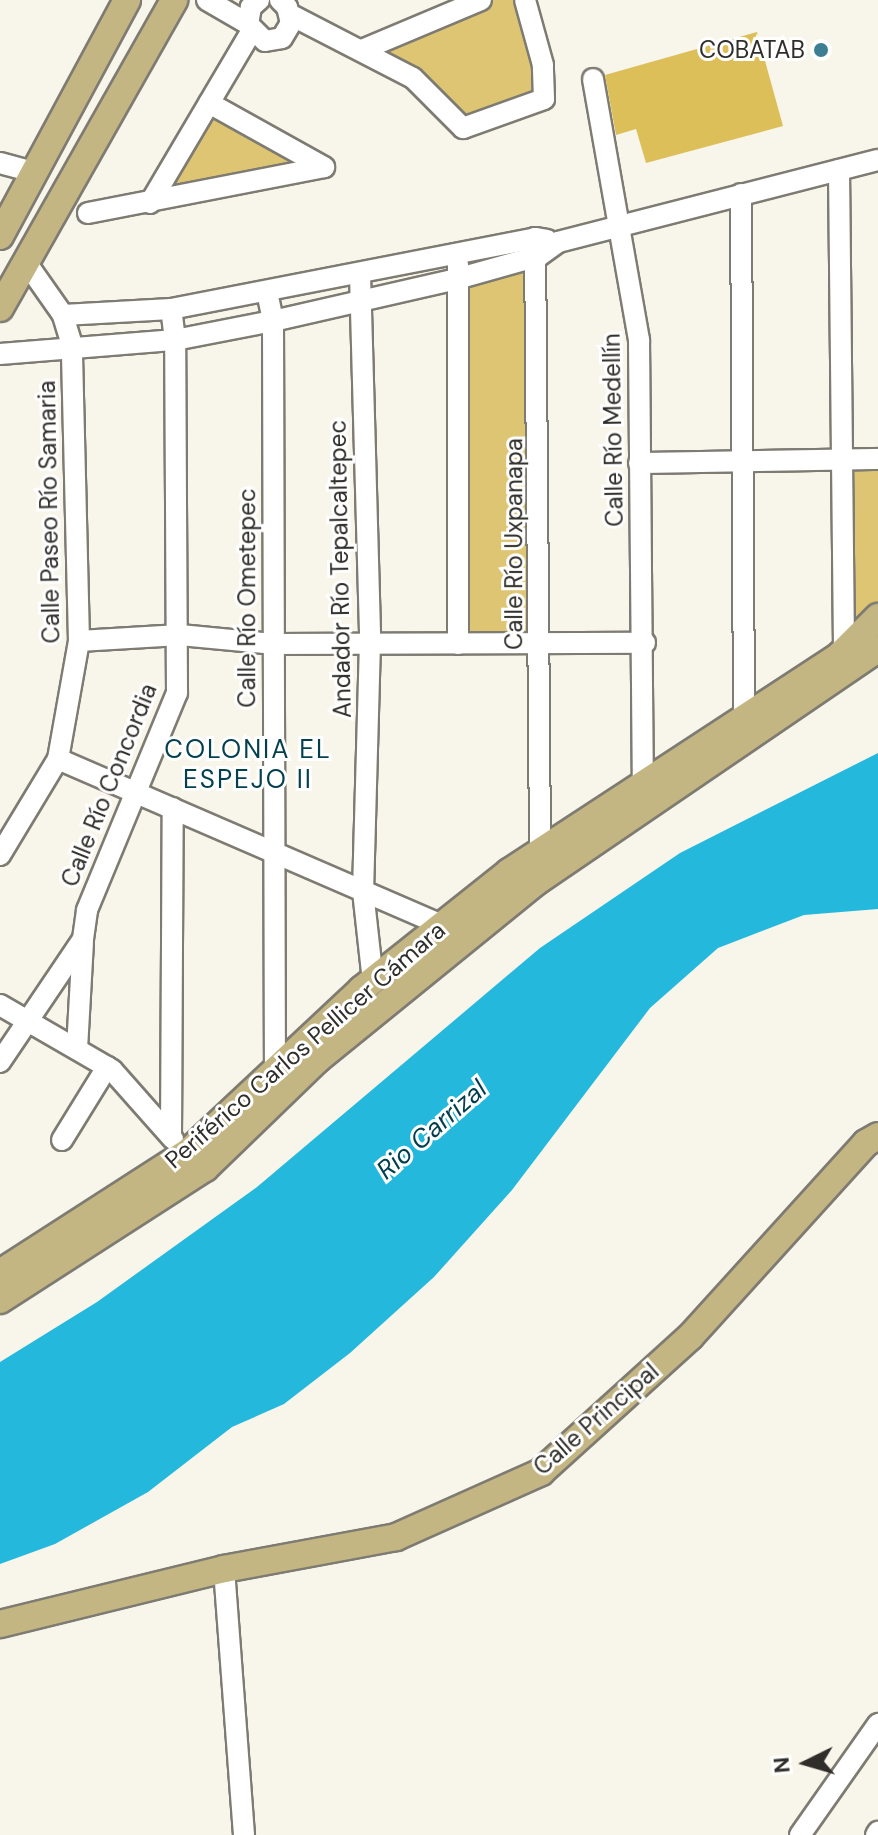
<!DOCTYPE html>
<html>
<head>
<meta charset="utf-8">
<style>
	body { margin:0 }
	#map { position:relative; width:878px; height:1835px; overflow:hidden; background:#f8f5ea; font-family:"DM Sans",sans-serif }
	div>[style] { position:absolute }
	[style*='--x'] { left:calc(var(--x)*1px); top:calc(var(--y)*1px); width:calc(var(--w)*1px); rotate:calc(var(--a)*1deg) }
	.green>* { inset:0; background:#dec573; transform-origin:0 0 }
	.water>* { inset:0; background:#24b8dd }
	.building>* { inset:0; background:#ddbf59 }
	.roads { filter:drop-shadow(2px 0 #7e7b72) drop-shadow(-2px 0 #7e7b72) drop-shadow(0 2px #7e7b72) drop-shadow(0 -2px #7e7b72) }
	.minor>* { height:20px; margin:-10px; padding:0 10px; transform-origin:10px; border-radius:10px; background:#fff }
	.major>* { height:26px; margin:-13px; padding:0 13px; transform-origin:13px; border-radius:13px; background:#c4b683 }
	.dots>* { width:22px; height:22px; translate:-50% -50%; box-sizing:border-box; border:4px solid #fff; border-radius:50% }
	span { translate:-50% -50%; white-space:nowrap; text-align:center; line-height:1.15; -webkit-text-stroke:6px #fff; paint-order:stroke }
	.poi-label { font-size:24px; color:#2f2e2a }
	.right { translate:-100% -50%; text-align:right }
	.street-label { font-size:24px; color:#2f2e2a }
	.neighbourhood-label { font-size:26px; color:#043f4e; letter-spacing:2px }
	.water-label { font-size:26px; color:#003e4d; font-style:italic }
	.north { position:absolute; left:766px; top:1723px; width:80px; height:80px; -webkit-text-stroke:6px #fff; paint-order:stroke; rotate:265deg; font-size:22px; font-weight:700; line-height:32px; text-align:center; color:#2f2e2a }
	.north::after { content:''; display:block; margin:auto; width:28px; height:36px; background:#2f2e2a; clip-path:polygon(50% 0,100% 100%,50% 72%,0 100%) }
</style>
</head>
<body>
<div id="map">
	<div class="green">
		<div style="clip-path:polygon(481px 0,525px 0,544px 99px,463px 128px,363px 50px)"></div>
		<div style="clip-path:polygon(209px 103px,324px 167px,150px 203px)"></div>
		<div style="left:539px;top:256px;width:389px;height:82px;rotate:90deg"></div>
		<div style="clip-path:polygon(841px 460px,878px 460px,878px 617px,844px 646px)"></div>
	</div>
	<div class="water">
		<div style="clip-path:polygon(878px 753px,878px 909px,804px 915px,718px 948px,650px 1008px,512px 1190px,434px 1277px,350px 1353px,284px 1404px,232px 1427px,148px 1492px,55px 1544px,0 1564px,0 1362px,97px 1302px,257px 1187px,540px 948px,680px 853px)"></div>
	</div>
	<div class="building">
		<div style="clip-path:polygon(757px 32px,783px 126px,646px 163px,636px 129px,616px 135px,605px 75px)"></div>
	</div>
	<div class="roads">
		<div class="minor">
			<div style="--x:207;--y:0;--w:48;--a:30.3"></div>
			<div style="--x:259;--y:0;--w:11;--a:139"></div>
			<div style="--x:251;--y:7;--w:17;--a:100"></div>
			<div style="--x:248;--y:24;--w:24;--a:45"></div>
			<div style="--x:265;--y:41;--w:17;--a:-10"></div>
			<div style="--x:282;--y:38;--w:17;--a:-59"></div>
			<div style="--x:291;--y:23;--w:16;--a:-104"></div>
			<div style="--x:287;--y:7;--w:10;--a:-135"></div>
			<div style="--x:291;--y:15;--w:137;--a:27.3"></div>
			<div style="--x:413;--y:78;--w:71;--a:45"></div>
			<div style="--x:463;--y:128;--w:86;--a:-19.7"></div>
			<div style="--x:544;--y:99;--w:34;--a:-92"></div>
			<div style="--x:543;--y:65;--w:67;--a:-105.5"></div>
			<div style="--x:362;--y:50;--w:129;--a:-22.8"></div>
			<div style="--x:593;--y:79;--w:265;--a:80"></div>
			<div style="--x:639;--y:340;--w:443;--a:89.5"></div>
			<div style="--x:209;--y:103;--w:132;--a:29.1"></div>
			<div style="--x:0;--y:163;--w:35;--a:15"></div>
			<div style="--x:839;--y:170;--w:476;--a:89.4"></div>
			<div style="--x:741;--y:194;--w:524;--a:89.67"></div>
			<div style="--x:150;--y:203;--w:199;--a:-59.4"></div>
			<div style="--x:88;--y:213;--w:240;--a:-11"></div>
			<div style="--x:535;--y:238;--w:613;--a:89.53"></div>
			<div style="--x:360;--y:274;--w:368;--a:88.4"></div>
			<div style="--x:370;--y:642;--w:249;--a:91.6"></div>
			<div style="--x:363;--y:891;--w:91;--a:83.7"></div>
			<div style="--x:267;--y:292;--w:30;--a:78"></div>
			<div style="--x:273;--y:321;--w:745;--a:89.85"></div>
			<div style="--x:63;--y:315;--w:108;--a:-3.2"></div>
			<div style="--x:171;--y:309;--w:371;--a:-11"></div>
			<div style="--x:535;--y:238;--w:12;--a:9"></div>
			<div style="--x:0;--y:354;--w:176;--a:-4.6"></div>
			<div style="--x:175;--y:340;--w:100;--a:-11"></div>
			<div style="--x:273;--y:321;--w:192;--a:-12.9"></div>
			<div style="--x:460;--y:278;--w:82;--a:-15.6"></div>
			<div style="--x:539;--y:256;--w:24;--a:-36"></div>
			<div style="--x:558;--y:242;--w:330;--a:-14.4"></div>
			<div style="--x:639;--y:463;--w:239;--a:-1"></div>
			<div style="--x:79;--y:641;--w:101;--a:-3.4"></div>
			<div style="--x:180;--y:635;--w:93;--a:5.5"></div>
			<div style="--x:273;--y:644;--w:372;--a:-0.2"></div>
			<div style="--x:458;--y:644;--w:380;--a:-90"></div>
			<div style="--x:58;--y:759;--w:418;--a:23.4"></div>
			<div style="--x:0;--y:855;--w:112;--a:-58.9"></div>
			<div style="--x:58;--y:759;--w:120;--a:-79.9"></div>
			<div style="--x:79;--y:641;--w:296;--a:-91.4"></div>
			<div style="--x:72;--y:345;--w:31;--a:-107"></div>
			<div style="--x:63;--y:315;--w:66;--a:-125.1"></div>
			<div style="--x:0;--y:1005;--w:129;--a:30.1"></div>
			<div style="--x:112;--y:1070;--w:92;--a:48.5"></div>
			<div style="--x:77;--y:1049;--w:106;--a:-86.8"></div>
			<div style="--x:0;--y:1062;--w:148;--a:-56"></div>
			<div style="--x:83;--y:939;--w:29;--a:-82"></div>
			<div style="--x:87;--y:910;--w:235;--a:-67.5"></div>
			<div style="--x:177;--y:693;--w:353;--a:-90.3"></div>
			<div style="--x:175;--y:340;--w:31;--a:-97"></div>
			<div style="--x:171;--y:1136;--w:328;--a:-89.7"></div>
			<div style="--x:62;--y:1140;--w:86;--a:-58.3"></div>
			<div style="--x:224;--y:1569;--w:267;--a:85.7"></div>
			<div style="--x:800;--y:1835;--w:136;--a:-54.9"></div>
			<div style="--x:876;--y:1835;--w:4;--a:-56"></div>
		</div>
		<div class="major">
			<div style="--x:0;--y:236;--w:268;--a:-61.7"></div>
			<div style="--x:0;--y:308;--w:354;--a:-60.5"></div>
			<div style="--x:0;--y:1273;--w:224;--a:-32.8"></div>
			<div style="--x:188;--y:1152;--w:238;--a:-43.1"></div>
			<div style="--x:362;--y:989;--w:188;--a:-38.5"></div>
			<div style="--x:509;--y:872;--w:396;--a:-33.2"></div>
			<div style="--x:840;--y:655;--w:54;--a:-45"></div>
			<div style="--x:0;--y:1300;--w:244;--a:-32.8"></div>
			<div style="--x:205;--y:1168;--w:157;--a:-44"></div>
			<div style="--x:318;--y:1059;--w:281;--a:-39.1"></div>
			<div style="--x:536;--y:882;--w:414;--a:-34.3"></div>
			<div style="--x:0;--y:1624;--w:231;--a:-13.8"></div>
			<div style="--x:224;--y:1569;--w:175;--a:-10.5"></div>
			<div style="--x:396;--y:1537;--w:159;--a:-24.1"></div>
			<div style="--x:541;--y:1472;--w:201;--a:-42.2"></div>
			<div style="--x:690;--y:1337;--w:262;--a:-47.8"></div>
			<div style="--x:866;--y:1143;--w:14;--a:-30"></div>
		</div>
	</div>
	<div class="dots">
		<div style="left:821px;top:50px;background:#3e7e92"></div>
	</div>
	<div class="poi-label">
		<span class="right" style="left:805px;top:50px">COBATAB</span>
	</div>
	<div class="street-label">
		<span style="left:613px;top:430px;rotate:-91deg">Calle Río Medellín</span>
		<span style="left:49px;top:512px;rotate:-91deg">Calle Paseo Río Samaria</span>
		<span style="left:514px;top:544px;rotate:-90deg">Calle Río Uxpanapa</span>
		<span style="left:340px;top:569px;rotate:-91deg">Andador Río Tepalcaltepec</span>
		<span style="left:247px;top:598px;rotate:-90deg">Calle Río Ometepec</span>
		<span style="left:109px;top:785px;rotate:-68deg">Calle Río Concordia</span>
		<span style="left:305px;top:1045px;rotate:-41deg">Periférico Carlos Pellicer Cámara</span>
		<span style="left:596px;top:1419px;rotate:-41deg">Calle Principal</span>
	</div>
	<div class="neighbourhood-label">
		<span style="left:248px;top:765px">COLONIA EL<br>ESPEJO II</span>
	</div>
	<div class="water-label">
		<span style="left:432px;top:1130px;rotate:-41deg">Rio Carrizal</span>
	</div>
	<div class="north">N</div>
</div>
</body>
</html>
